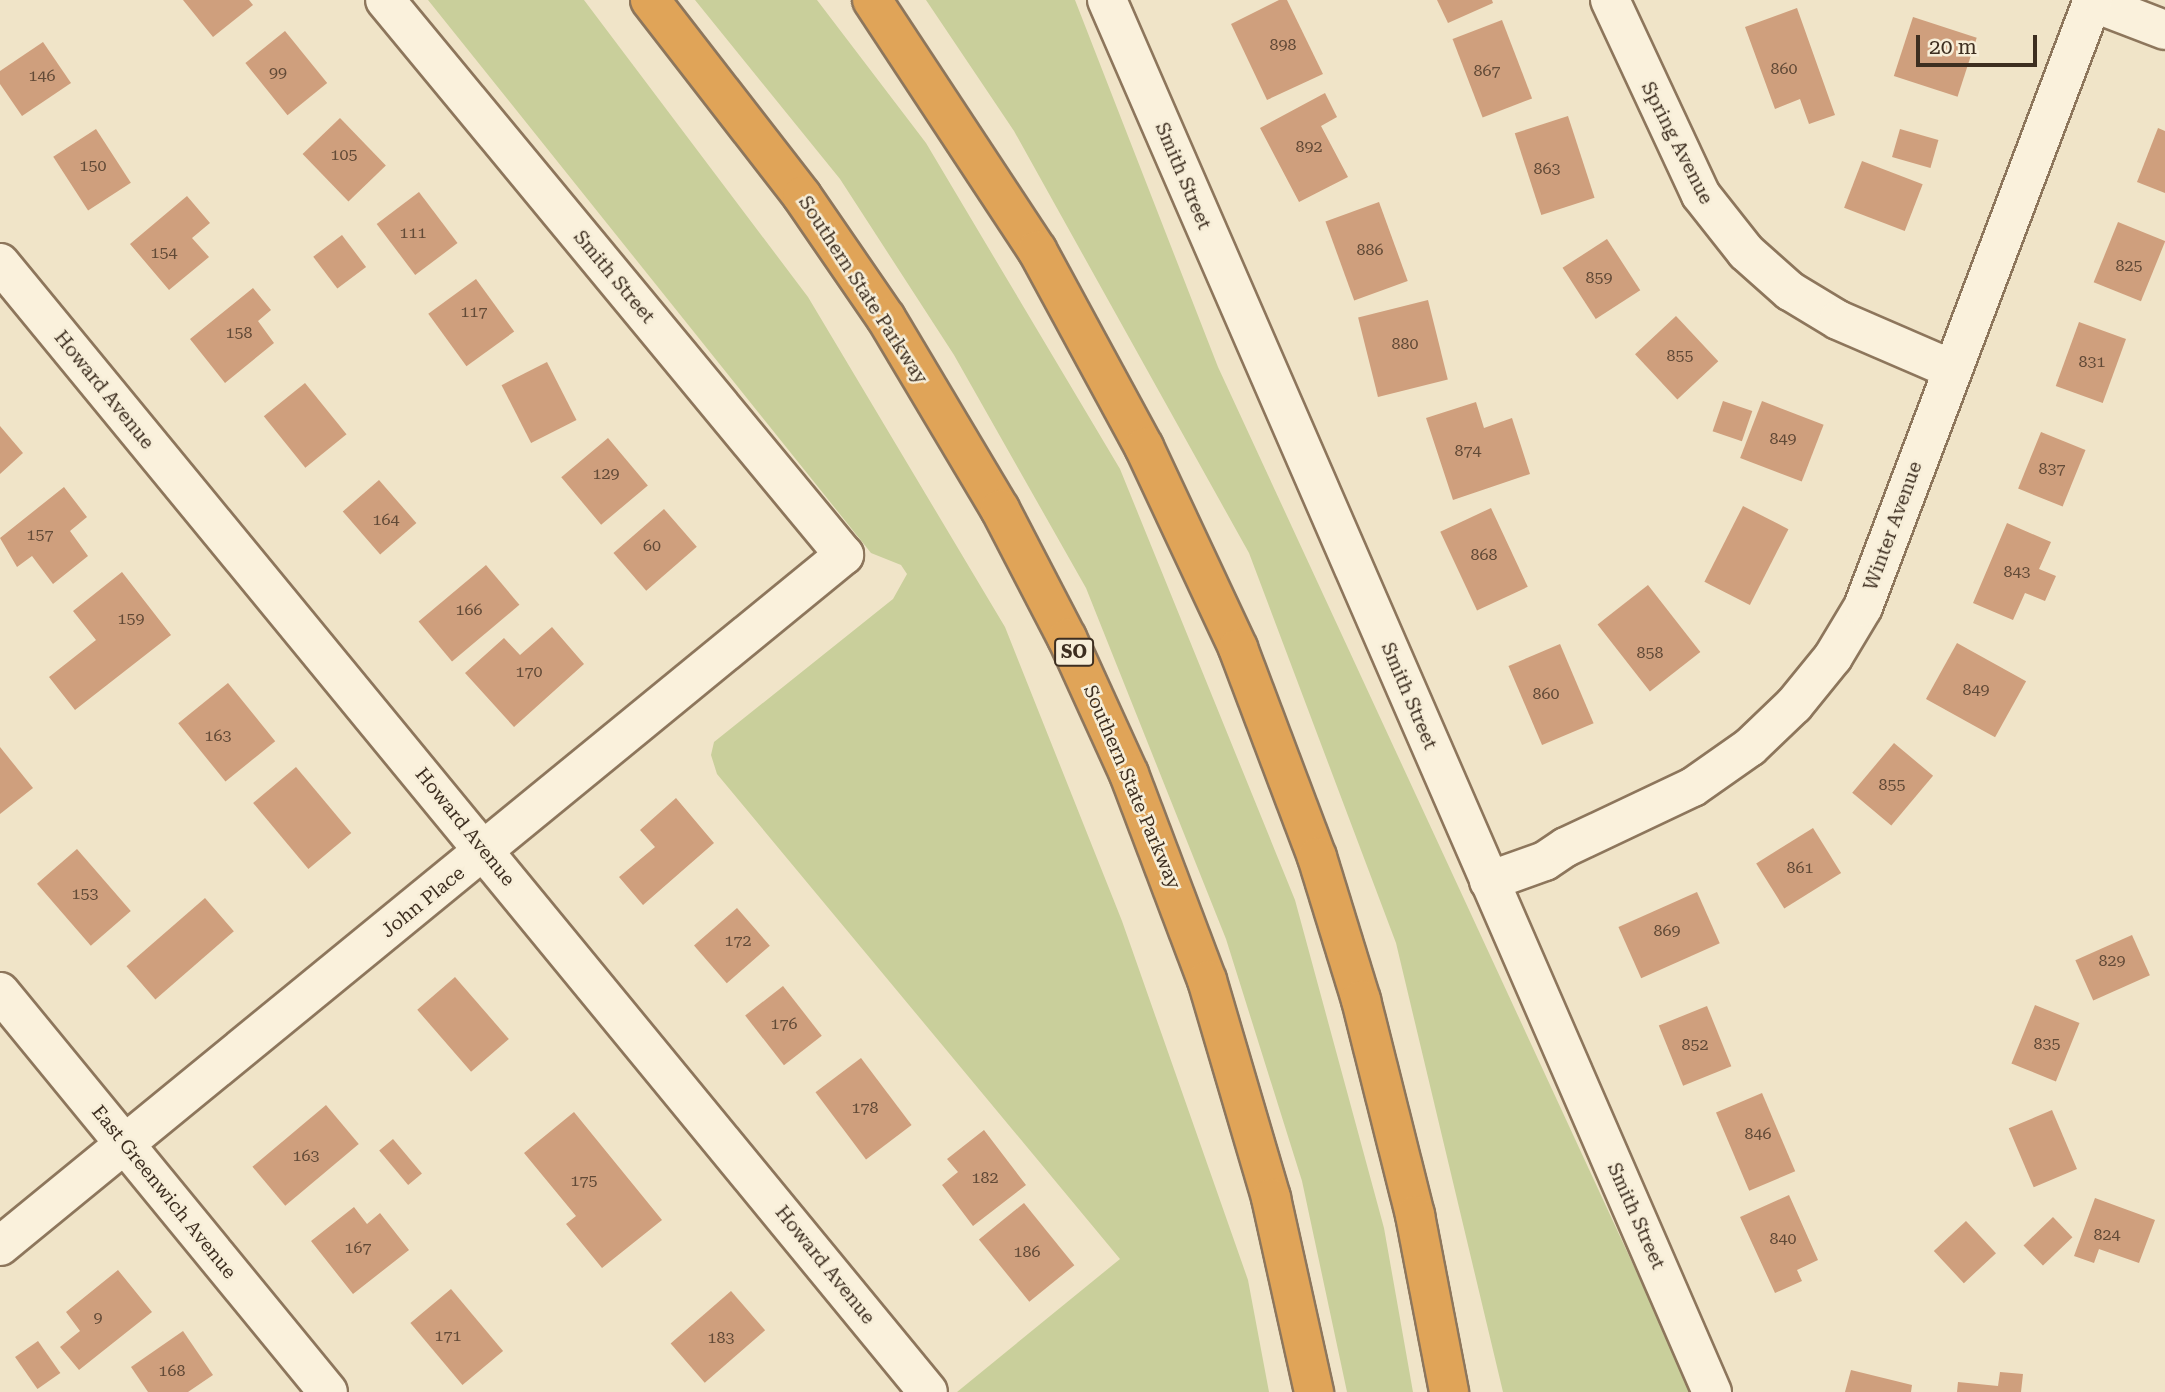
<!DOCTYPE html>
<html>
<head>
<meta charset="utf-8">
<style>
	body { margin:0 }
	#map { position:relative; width:2165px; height:1392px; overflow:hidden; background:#f0e4c8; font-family:"Roboto Serif",serif }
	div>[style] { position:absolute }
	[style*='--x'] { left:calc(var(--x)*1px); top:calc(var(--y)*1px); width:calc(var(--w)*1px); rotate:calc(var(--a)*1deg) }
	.green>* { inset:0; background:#c9cf9b }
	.building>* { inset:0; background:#cf9f7d; transform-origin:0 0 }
	.roads { filter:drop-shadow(2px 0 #8d765c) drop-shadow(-2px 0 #8d765c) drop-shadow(0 2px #8d765c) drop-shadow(0 -2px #8d765c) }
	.minor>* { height:38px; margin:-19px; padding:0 19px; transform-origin:19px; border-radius:19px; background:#faf1dc }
	.motorway>* { height:38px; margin:-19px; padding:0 19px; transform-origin:19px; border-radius:19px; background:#e0a458 }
	span { translate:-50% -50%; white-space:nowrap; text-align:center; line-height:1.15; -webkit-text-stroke:5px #f7eed8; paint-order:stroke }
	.number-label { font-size:16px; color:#624a37 }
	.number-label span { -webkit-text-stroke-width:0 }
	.shield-label span { padding:2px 5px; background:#f7eed8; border:2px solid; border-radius:5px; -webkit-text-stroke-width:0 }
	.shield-label { font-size:18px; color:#3d2e20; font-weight:700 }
	.street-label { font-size:19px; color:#3d2e20 }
	.scale { position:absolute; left:1916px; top:35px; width:121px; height:32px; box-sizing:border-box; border:4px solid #3d2e20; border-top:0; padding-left:9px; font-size:21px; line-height:24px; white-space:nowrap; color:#3d2e20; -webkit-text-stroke:5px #f7eed8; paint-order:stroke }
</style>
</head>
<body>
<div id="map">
	<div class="green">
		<div style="clip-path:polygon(428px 0,584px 0,808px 297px,1005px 627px,1122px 921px,1248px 1280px,1269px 1392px,957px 1392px,1120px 1259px,717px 774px,711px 755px,714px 742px,893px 599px,907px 574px,901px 565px,871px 553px)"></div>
		<div style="clip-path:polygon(695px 0,817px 0,926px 143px,1120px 469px,1295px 900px,1384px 1228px,1413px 1392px,1347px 1392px,1302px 1181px,1226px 939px,1086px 588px,954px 355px,840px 179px)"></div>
		<div style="clip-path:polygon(926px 0,1075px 0,1218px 367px,1692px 1392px,1503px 1392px,1396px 943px,1249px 553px,1014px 131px)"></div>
	</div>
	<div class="building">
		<div style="clip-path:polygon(183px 0,249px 0,253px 5px,213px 37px)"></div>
		<div style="clip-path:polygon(1279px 0,1287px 0,1323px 74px,1267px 100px,1231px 24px)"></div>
		<div style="clip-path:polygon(1437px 0,1492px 0,1493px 3px,1448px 23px)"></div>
		<div style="clip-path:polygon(1797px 8px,1835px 115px,1809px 124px,1800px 99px,1775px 109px,1745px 27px)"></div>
		<div style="left:1913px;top:17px;width:67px;height:62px;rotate:18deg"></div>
		<div style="left:1502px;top:20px;width:84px;height:53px;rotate:69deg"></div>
		<div style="left:285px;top:31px;width:67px;height:51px;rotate:51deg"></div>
		<div style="clip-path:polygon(43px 42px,71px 83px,22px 116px,0 84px,0 71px)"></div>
		<div style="clip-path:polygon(1325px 93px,1337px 117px,1321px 126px,1348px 177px,1299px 202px,1260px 128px)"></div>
		<div style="left:1568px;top:116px;width:86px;height:56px;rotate:72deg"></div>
		<div style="left:340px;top:118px;width:66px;height:52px;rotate:46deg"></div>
		<div style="clip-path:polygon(2158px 128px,2165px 131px,2165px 193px,2137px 182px)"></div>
		<div style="left:96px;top:129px;width:64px;height:51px;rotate:57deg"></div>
		<div style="left:1900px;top:129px;width:40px;height:29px;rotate:16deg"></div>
		<div style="left:1862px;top:161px;width:65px;height:50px;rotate:21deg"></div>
		<div style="left:419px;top:192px;width:64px;height:53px;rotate:53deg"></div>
		<div style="clip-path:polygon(187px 196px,210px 223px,192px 238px,209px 257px,169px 290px,130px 244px)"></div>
		<div style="left:1379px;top:202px;width:84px;height:57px;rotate:70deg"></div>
		<div style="left:2118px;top:222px;width:51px;height:65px;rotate:22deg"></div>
		<div style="left:342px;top:235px;width:40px;height:36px;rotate:53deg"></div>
		<div style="left:1607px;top:239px;width:61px;height:53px;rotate:57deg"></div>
		<div style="left:476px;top:279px;width:65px;height:59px;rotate:54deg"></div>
		<div style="clip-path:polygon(253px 288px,271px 310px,258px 321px,274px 343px,225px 383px,190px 339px)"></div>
		<div style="left:1428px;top:300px;width:82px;height:72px;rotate:76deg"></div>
		<div style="left:1676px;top:316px;width:62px;height:56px;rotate:47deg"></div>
		<div style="left:2079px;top:322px;width:50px;height:68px;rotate:20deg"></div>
		<div style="left:547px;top:362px;width:65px;height:51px;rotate:63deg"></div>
		<div style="left:305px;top:383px;width:66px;height:53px;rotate:51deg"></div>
		<div style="left:1723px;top:401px;width:31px;height:32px;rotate:19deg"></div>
		<div style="left:1762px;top:401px;width:66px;height:61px;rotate:21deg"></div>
		<div style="clip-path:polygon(1476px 402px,1484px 428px,1512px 418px,1530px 474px,1453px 500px,1426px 418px)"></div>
		<div style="clip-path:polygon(0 426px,23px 453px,0 474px)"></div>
		<div style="left:2041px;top:432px;width:48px;height:61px;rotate:22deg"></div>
		<div style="left:608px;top:438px;width:62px;height:61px;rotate:50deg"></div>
		<div style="left:379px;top:480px;width:57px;height:48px;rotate:49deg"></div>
		<div style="clip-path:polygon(64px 487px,87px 517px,70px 531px,88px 556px,53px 584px,32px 556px,17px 567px,0 538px)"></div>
		<div style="left:1743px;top:506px;width:51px;height:85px;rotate:27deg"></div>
		<div style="left:1491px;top:508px;width:87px;height:56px;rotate:65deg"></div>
		<div style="left:664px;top:509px;width:50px;height:67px;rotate:49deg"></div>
		<div style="clip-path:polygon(2007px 523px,2051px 542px,2039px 569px,2056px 576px,2045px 601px,2025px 593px,2013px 620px,1973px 603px)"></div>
		<div style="left:486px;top:565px;width:52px;height:88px;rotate:50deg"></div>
		<div style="clip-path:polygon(122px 572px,171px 635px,75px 710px,49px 677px,96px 640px,73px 611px)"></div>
		<div style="left:1648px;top:585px;width:85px;height:64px;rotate:52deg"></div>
		<div style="clip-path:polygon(552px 627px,584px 664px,514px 727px,465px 673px,504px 638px,520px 655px)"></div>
		<div style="left:1957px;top:643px;width:79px;height:64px;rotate:29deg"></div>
		<div style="left:1560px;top:644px;width:86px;height:56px;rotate:67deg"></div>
		<div style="left:228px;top:683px;width:75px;height:64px;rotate:51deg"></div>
		<div style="left:1894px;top:743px;width:51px;height:65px;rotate:40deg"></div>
		<div style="clip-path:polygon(0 747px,33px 788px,0 814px)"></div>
		<div style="left:296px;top:767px;width:86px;height:56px;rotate:50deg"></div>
		<div style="clip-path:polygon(676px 798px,714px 843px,643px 905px,619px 877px,655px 847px,640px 830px)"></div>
		<div style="left:1813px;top:828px;width:53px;height:67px;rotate:58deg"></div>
		<div style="left:77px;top:849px;width:82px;height:53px;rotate:49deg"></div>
		<div style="left:1697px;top:892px;width:56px;height:86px;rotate:66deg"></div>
		<div style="left:205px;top:898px;width:44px;height:104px;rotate:49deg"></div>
		<div style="left:737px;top:908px;width:50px;height:57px;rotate:49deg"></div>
		<div style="left:2132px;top:935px;width:44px;height:62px;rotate:66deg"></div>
		<div style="left:455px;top:977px;width:82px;height:50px;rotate:49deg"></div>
		<div style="left:783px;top:986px;width:63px;height:48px;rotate:52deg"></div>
		<div style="left:2035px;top:1005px;width:48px;height:63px;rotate:22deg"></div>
		<div style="left:1707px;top:1006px;width:65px;height:52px;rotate:68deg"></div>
		<div style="left:861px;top:1058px;width:84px;height:57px;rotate:53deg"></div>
		<div style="left:1762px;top:1093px;width:85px;height:50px;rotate:67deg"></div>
		<div style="left:326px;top:1105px;width:51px;height:96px;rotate:50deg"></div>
		<div style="left:2052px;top:1110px;width:64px;height:47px;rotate:67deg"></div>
		<div style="clip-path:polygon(574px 1112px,662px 1220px,602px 1268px,566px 1224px,576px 1216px,524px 1153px)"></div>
		<div style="clip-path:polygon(984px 1130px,1026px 1185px,973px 1226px,942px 1185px,958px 1172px,947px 1159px)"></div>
		<div style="left:393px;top:1139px;width:45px;height:18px;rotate:50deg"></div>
		<div style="clip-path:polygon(1789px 1195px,1818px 1260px,1797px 1270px,1802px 1281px,1775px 1293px,1740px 1217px)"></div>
		<div style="clip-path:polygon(2095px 1198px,2155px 1220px,2139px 1263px,2099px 1249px,2094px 1263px,2074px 1256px)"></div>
		<div style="left:1024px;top:1203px;width:80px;height:58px;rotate:51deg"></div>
		<div style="clip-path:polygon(354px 1207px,367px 1224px,380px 1213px,409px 1250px,353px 1294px,311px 1241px)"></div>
		<div style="left:2053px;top:1217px;width:28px;height:41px;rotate:46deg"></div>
		<div style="left:1966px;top:1221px;width:44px;height:44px;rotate:47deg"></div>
		<div style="clip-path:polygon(118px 1270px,152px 1312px,79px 1370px,60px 1347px,80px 1331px,66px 1312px)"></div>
		<div style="left:451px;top:1289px;width:81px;height:53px;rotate:50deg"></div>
		<div style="left:731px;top:1291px;width:52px;height:80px;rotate:49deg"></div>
		<div style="clip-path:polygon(183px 1331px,213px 1375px,188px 1392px,148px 1392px,131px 1367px)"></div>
		<div style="left:38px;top:1341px;width:39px;height:28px;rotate:55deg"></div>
		<div style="clip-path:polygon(1851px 1370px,1912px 1385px,1911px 1392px,1845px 1392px)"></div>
		<div style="clip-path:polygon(2000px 1372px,2023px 1374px,2021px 1392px,1957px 1392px,1958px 1382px,1998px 1386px)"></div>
	</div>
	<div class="roads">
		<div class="minor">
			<div style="--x:1107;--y:0;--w:1518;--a:66.51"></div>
			<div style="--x:1610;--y:0;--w:215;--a:65"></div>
			<div style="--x:1701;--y:195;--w:73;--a:51.7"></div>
			<div style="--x:1746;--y:252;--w:59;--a:41.6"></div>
			<div style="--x:1790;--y:291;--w:56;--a:31.1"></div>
			<div style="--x:1838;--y:320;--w:123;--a:23.4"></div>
			<div style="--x:2092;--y:2;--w:78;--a:21"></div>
			<div style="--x:0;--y:263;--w:1461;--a:50.58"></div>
			<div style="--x:1489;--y:881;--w:59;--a:-19.7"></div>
			<div style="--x:1545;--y:861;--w:25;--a:-34"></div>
			<div style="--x:1566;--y:847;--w:140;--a:-25.3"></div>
			<div style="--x:1693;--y:787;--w:70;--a:-35.1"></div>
			<div style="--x:1750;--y:747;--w:61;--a:-43.7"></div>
			<div style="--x:1794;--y:705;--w:62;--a:-50.9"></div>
			<div style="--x:1833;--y:657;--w:58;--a:-59"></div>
			<div style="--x:1863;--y:607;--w:649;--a:-69.25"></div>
			<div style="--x:0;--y:992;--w:517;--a:50.65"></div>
			<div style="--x:0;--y:1246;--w:1091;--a:-39.31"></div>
			<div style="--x:844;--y:555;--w:720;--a:-129.59"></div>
		</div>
		<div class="motorway">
			<div style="--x:650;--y:0;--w:248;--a:52.2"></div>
			<div style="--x:802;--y:196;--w:148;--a:55.5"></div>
			<div style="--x:886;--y:318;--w:222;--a:59.2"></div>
			<div style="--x:1000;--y:509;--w:145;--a:62.6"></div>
			<div style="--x:1067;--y:638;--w:149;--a:65.5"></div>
			<div style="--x:1129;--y:774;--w:220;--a:69.3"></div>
			<div style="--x:1207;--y:980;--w:227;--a:73.6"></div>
			<div style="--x:1271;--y:1198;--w:199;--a:77.5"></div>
			<div style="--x:872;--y:0;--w:300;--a:56.6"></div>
			<div style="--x:1037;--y:250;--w:224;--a:61.5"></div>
			<div style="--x:1144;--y:447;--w:222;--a:64.9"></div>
			<div style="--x:1238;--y:648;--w:223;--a:69.3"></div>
			<div style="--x:1317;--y:857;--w:150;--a:72.9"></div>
			<div style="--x:1361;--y:1000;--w:222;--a:75.9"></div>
			<div style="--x:1415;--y:1215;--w:180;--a:79.1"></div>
		</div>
	</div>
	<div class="number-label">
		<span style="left:1283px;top:45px">898</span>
		<span style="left:1784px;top:69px">860</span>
		<span style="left:1487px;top:71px">867</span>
		<span style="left:278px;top:73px">99</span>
		<span style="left:42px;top:76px">146</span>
		<span style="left:1309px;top:147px">892</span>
		<span style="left:344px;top:155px">105</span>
		<span style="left:93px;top:166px">150</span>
		<span style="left:1547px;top:169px">863</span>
		<span style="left:413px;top:233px">111</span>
		<span style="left:1370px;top:250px">886</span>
		<span style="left:164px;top:253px">154</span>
		<span style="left:2129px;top:266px">825</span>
		<span style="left:1599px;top:278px">859</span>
		<span style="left:474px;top:312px">117</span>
		<span style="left:239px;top:333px">158</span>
		<span style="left:1405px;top:344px">880</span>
		<span style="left:1680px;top:356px">855</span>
		<span style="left:2092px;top:362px">831</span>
		<span style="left:1783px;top:439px">849</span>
		<span style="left:1468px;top:451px">874</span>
		<span style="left:2052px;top:469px">837</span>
		<span style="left:606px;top:474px">129</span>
		<span style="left:386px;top:520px">164</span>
		<span style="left:40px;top:535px">157</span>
		<span style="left:652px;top:546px">60</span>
		<span style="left:1484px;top:555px">868</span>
		<span style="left:2017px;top:572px">843</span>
		<span style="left:469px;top:610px">166</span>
		<span style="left:131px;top:619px">159</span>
		<span style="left:1650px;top:653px">858</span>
		<span style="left:529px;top:672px">170</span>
		<span style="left:1976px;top:690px">849</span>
		<span style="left:1546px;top:694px">860</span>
		<span style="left:218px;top:736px">163</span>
		<span style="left:1892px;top:785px">855</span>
		<span style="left:1800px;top:868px">861</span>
		<span style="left:85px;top:894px">153</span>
		<span style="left:1667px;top:931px">869</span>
		<span style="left:738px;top:941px">172</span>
		<span style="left:2112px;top:961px">829</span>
		<span style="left:784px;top:1024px">176</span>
		<span style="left:2047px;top:1044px">835</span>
		<span style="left:1695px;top:1045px">852</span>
		<span style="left:865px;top:1108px">178</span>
		<span style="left:1758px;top:1134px">846</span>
		<span style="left:306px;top:1156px">163</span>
		<span style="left:985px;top:1178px">182</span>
		<span style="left:584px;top:1181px">175</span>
		<span style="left:2107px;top:1235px">824</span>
		<span style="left:1783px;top:1239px">840</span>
		<span style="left:358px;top:1248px">167</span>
		<span style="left:1027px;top:1252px">186</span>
		<span style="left:98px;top:1318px">9</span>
		<span style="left:448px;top:1336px">171</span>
		<span style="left:721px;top:1338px">183</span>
		<span style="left:172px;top:1371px">168</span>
	</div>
	<div class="shield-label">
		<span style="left:1074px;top:652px">SO</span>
	</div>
	<div class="street-label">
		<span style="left:1677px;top:143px;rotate:63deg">Spring Avenue</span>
		<span style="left:1183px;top:176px;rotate:67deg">Smith Street</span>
		<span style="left:614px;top:277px;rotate:50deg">Smith Street</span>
		<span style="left:863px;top:290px;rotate:57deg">Southern State Parkway</span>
		<span style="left:104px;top:390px;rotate:51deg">Howard Avenue</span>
		<span style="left:1893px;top:526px;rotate:-70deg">Winter Avenue</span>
		<span style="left:1409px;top:696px;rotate:67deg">Smith Street</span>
		<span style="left:1132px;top:787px;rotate:67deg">Southern State Parkway</span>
		<span style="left:465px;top:827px;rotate:51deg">Howard Avenue</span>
		<span style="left:423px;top:902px;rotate:-39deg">John Place</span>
		<span style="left:164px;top:1192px;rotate:51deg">East Greenwich Avenue</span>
		<span style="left:1636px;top:1216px;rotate:66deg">Smith Street</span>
		<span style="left:825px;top:1265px;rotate:51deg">Howard Avenue</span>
	</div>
	<div class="scale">20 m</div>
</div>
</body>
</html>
